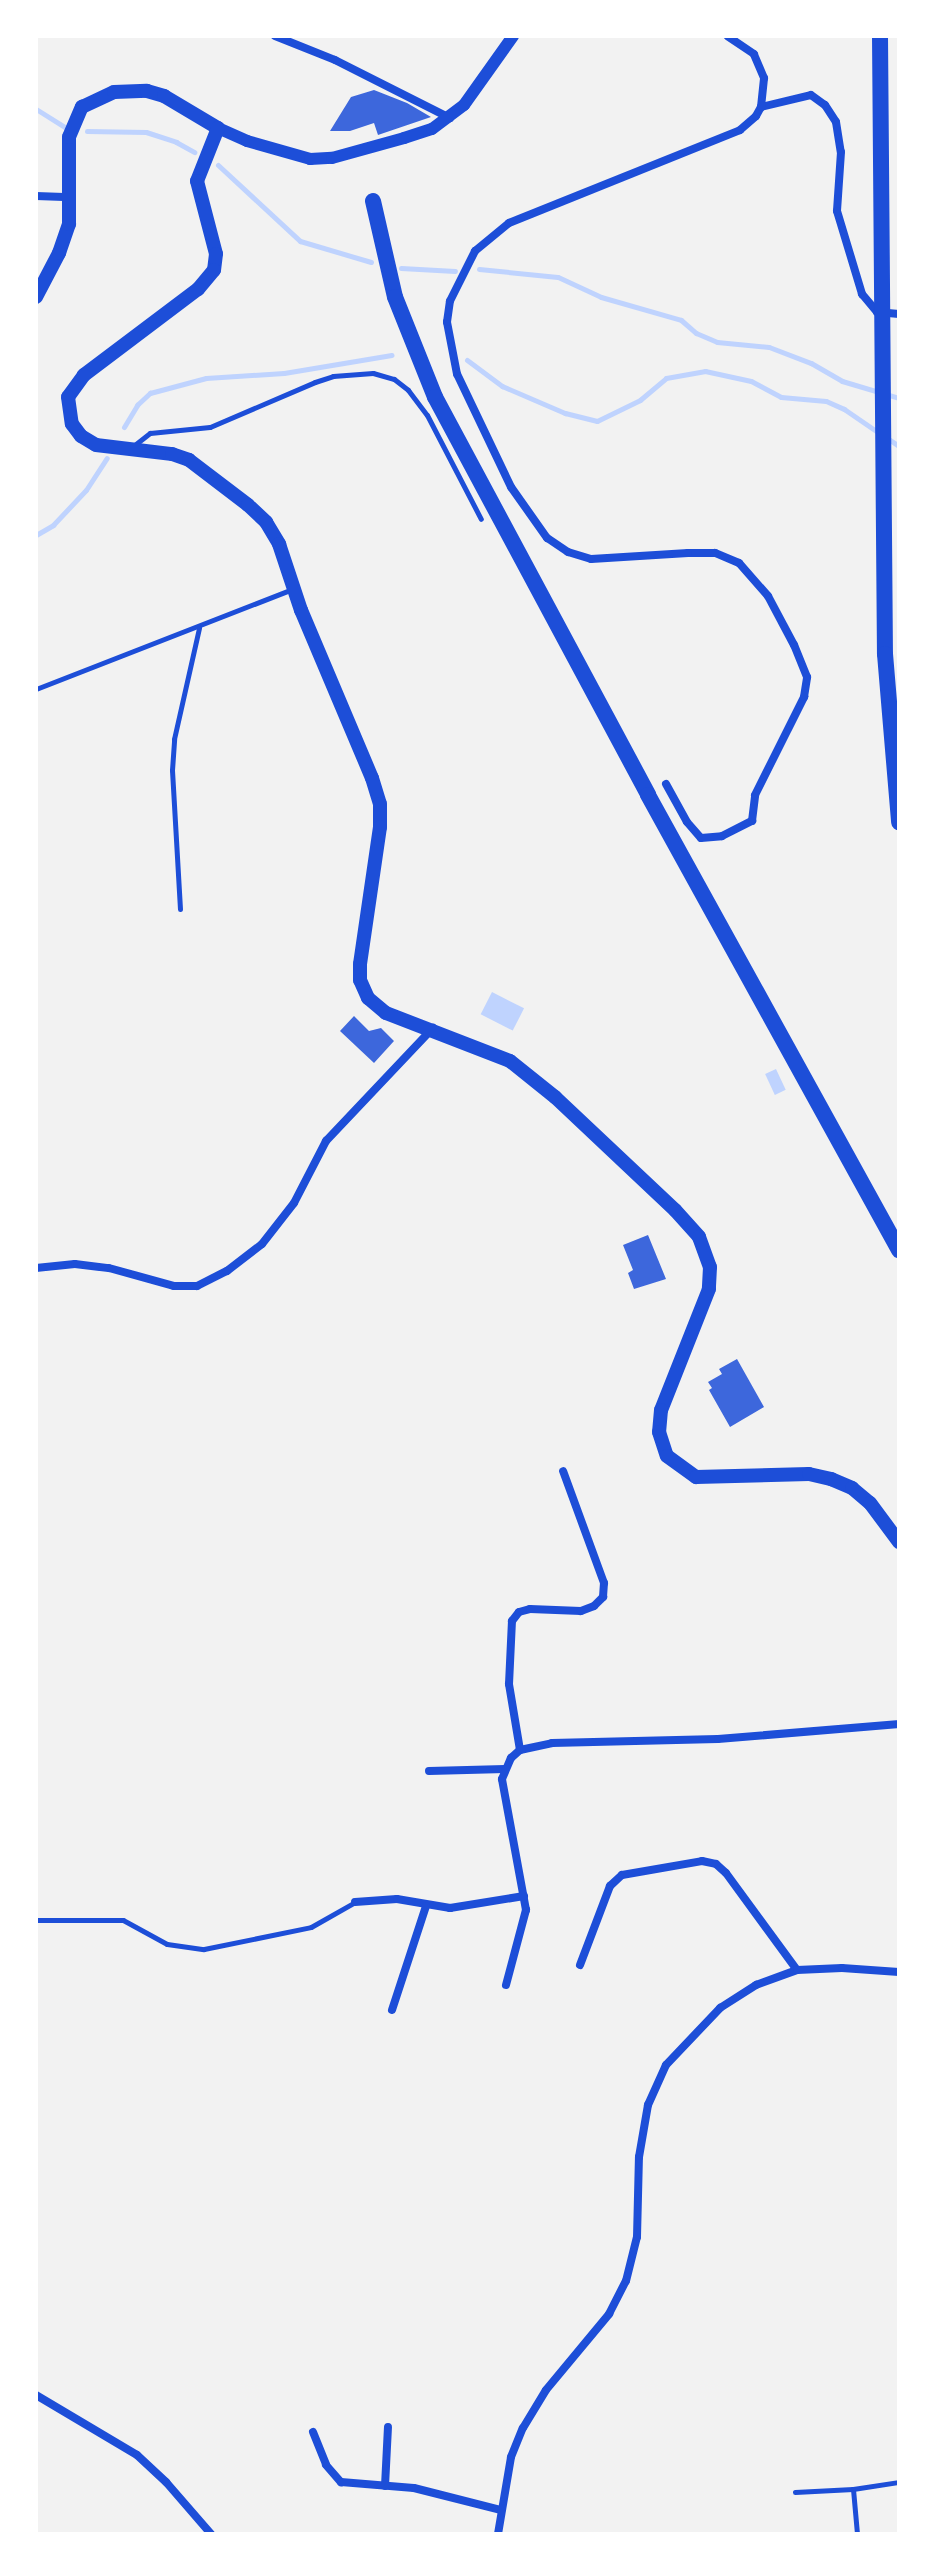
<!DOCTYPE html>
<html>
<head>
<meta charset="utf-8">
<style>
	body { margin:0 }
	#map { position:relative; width:935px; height:2570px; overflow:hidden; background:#f2f2f2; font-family:Inter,sans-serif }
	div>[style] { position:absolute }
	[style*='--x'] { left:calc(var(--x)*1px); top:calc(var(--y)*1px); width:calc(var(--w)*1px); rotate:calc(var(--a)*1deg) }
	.water>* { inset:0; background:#bfd3fe; transform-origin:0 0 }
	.stream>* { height:5px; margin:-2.5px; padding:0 2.5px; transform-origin:2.5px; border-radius:2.5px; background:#bfd3fe }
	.building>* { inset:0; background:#3d67dc }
	.service>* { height:5px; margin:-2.5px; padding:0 2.5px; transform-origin:2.5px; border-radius:2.5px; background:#1d4ed8 }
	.minor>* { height:8px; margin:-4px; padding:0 4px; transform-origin:4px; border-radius:4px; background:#1d4ed8 }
	.tertiary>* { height:12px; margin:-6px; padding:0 6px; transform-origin:6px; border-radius:6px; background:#1d4ed8 }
	.secondary>* { height:14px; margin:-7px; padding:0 7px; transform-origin:7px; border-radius:7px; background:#1d4ed8 }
	.trunk>* { height:16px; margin:-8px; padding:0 8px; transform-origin:8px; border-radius:8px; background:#1d4ed8 }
	span { translate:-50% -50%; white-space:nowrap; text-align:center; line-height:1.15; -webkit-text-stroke:6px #fff; paint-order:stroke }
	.frame { position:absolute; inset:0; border:38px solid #fff; pointer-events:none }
</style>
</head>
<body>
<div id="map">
	<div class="water">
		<div style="left:492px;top:992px;width:36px;height:25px;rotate:27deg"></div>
		<div style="left:776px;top:1069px;width:23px;height:12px;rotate:65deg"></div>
	</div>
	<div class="stream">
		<div style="--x:36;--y:109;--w:34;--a:32"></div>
		<div style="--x:87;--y:131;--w:59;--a:1"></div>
		<div style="--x:146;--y:132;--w:32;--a:18"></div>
		<div style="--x:176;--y:142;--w:21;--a:29"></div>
		<div style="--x:218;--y:165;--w:112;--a:42.8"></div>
		<div style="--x:300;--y:241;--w:74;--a:16.5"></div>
		<div style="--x:401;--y:268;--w:54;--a:3.2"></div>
		<div style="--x:479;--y:269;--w:79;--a:5.8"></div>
		<div style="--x:558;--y:277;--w:47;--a:24.9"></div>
		<div style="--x:601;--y:297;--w:83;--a:16"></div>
		<div style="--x:681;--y:320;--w:20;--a:41"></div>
		<div style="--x:696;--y:333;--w:23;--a:23"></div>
		<div style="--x:717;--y:342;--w:52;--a:5.5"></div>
		<div style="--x:769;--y:347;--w:45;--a:20.9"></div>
		<div style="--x:811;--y:363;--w:36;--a:30"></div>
		<div style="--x:842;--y:381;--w:59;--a:16.6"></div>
		<div style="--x:467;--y:360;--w:44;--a:36.6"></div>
		<div style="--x:502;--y:386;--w:69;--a:23.2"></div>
		<div style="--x:565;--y:413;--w:33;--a:14"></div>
		<div style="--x:597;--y:421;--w:48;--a:-26"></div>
		<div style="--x:640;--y:400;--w:34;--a:-40"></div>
		<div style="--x:666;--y:378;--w:40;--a:-10"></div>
		<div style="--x:705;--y:371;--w:47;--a:12.3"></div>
		<div style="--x:751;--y:381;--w:34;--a:28"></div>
		<div style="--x:781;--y:397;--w:45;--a:5.1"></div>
		<div style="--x:826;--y:401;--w:20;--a:24"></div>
		<div style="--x:844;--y:409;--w:42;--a:34.4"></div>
		<div style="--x:124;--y:427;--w:26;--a:-59"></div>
		<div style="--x:137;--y:405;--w:18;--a:-43"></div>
		<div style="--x:150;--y:393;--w:58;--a:-15"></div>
		<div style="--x:206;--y:378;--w:78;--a:-3.7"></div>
		<div style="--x:284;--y:373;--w:109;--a:-9.5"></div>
		<div style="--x:887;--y:438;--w:14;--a:34"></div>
		<div style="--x:36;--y:535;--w:20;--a:-30"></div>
		<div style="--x:53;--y:525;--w:48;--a:-46.7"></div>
		<div style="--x:86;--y:490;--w:38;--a:-57"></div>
	</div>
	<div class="building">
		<div style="clip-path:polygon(374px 90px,407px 103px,431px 117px,378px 135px,374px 123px,350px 131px,330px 131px,351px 97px)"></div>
		<div style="clip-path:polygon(354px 1016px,369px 1031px,381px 1028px,394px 1041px,374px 1063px,340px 1031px)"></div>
		<div style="clip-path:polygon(648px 1235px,666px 1279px,634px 1289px,628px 1273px,633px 1270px,623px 1245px)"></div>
		<div style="clip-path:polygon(737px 1359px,764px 1407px,730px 1427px,709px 1390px,712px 1388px,708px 1382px,722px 1374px,719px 1369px)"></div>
	</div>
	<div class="service">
		<div style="--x:132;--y:447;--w:23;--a:-38"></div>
		<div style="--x:150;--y:433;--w:60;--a:-5.7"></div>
		<div style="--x:210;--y:427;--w:114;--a:-23.2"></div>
		<div style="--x:315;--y:382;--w:19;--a:-18"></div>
		<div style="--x:333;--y:376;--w:40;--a:-4.3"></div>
		<div style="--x:373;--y:373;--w:22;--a:16"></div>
		<div style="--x:394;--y:379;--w:18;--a:38"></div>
		<div style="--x:408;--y:390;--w:31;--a:53"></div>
		<div style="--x:427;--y:415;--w:117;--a:62.6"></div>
		<div style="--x:36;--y:689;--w:275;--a:-21.3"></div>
		<div style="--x:180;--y:909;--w:139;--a:-93.3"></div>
		<div style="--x:172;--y:770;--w:31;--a:-86"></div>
		<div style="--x:174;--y:739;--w:114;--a:-77.3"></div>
		<div style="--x:36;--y:1920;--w:87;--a:0"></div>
		<div style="--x:123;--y:1920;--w:50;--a:28.6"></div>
		<div style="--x:167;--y:1944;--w:37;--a:8"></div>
		<div style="--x:204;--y:1949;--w:109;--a:-11.6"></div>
		<div style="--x:311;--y:1927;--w:51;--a:-29.6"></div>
		<div style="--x:853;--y:2489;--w:45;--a:84.9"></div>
		<div style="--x:795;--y:2492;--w:58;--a:-3"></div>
		<div style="--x:853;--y:2489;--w:47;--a:-8.7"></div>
	</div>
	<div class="minor">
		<div style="--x:275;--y:36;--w:65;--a:21.8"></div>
		<div style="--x:335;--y:60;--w:129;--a:26.8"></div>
		<div style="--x:761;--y:107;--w:51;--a:-13.5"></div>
		<div style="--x:811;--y:95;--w:17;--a:36"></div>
		<div style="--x:825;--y:105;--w:20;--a:57"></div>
		<div style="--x:836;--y:122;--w:30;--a:81"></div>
		<div style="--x:841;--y:152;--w:59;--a:93.9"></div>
		<div style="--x:837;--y:211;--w:87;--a:73.2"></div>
		<div style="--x:862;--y:294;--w:23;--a:50"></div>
		<div style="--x:877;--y:312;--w:22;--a:5"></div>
		<div style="--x:36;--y:196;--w:35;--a:2"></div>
		<div style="--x:666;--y:784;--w:43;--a:61.1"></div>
		<div style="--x:687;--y:822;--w:21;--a:49"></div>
		<div style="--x:701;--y:838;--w:21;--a:-5"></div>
		<div style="--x:722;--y:836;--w:34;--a:-27"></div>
		<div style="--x:752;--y:821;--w:26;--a:-83"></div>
		<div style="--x:755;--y:795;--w:110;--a:-63.4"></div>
		<div style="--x:804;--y:697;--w:20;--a:-81"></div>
		<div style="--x:807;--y:677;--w:35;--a:-112"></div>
		<div style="--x:794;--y:645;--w:55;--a:-118"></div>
		<div style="--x:768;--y:596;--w:44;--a:-131.3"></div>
		<div style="--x:739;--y:563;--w:26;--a:-157"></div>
		<div style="--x:715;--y:553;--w:27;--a:180"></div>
		<div style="--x:688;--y:553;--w:97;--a:176.5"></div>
		<div style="--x:591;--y:559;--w:24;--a:-163"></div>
		<div style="--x:568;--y:552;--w:25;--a:-146"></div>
		<div style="--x:547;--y:538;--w:62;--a:-125.2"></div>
		<div style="--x:511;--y:487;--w:125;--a:-115.5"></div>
		<div style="--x:457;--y:374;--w:53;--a:-100.9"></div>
		<div style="--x:447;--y:322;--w:21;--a:-82"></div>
		<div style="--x:450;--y:301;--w:56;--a:-63.4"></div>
		<div style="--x:475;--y:251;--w:44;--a:-39.5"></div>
		<div style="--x:509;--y:223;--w:249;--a:-21.9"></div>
		<div style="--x:740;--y:130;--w:21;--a:-41"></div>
		<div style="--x:756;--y:116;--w:10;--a:-61"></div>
		<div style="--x:761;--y:107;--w:29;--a:-84"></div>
		<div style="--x:764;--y:78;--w:26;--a:-113"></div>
		<div style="--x:754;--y:54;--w:32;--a:-146"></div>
		<div style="--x:36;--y:1268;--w:39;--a:-6"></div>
		<div style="--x:75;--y:1264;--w:34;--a:7"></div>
		<div style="--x:109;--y:1268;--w:67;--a:15.5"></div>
		<div style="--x:174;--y:1286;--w:23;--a:0"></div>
		<div style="--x:197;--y:1286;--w:34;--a:-27"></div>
		<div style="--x:227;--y:1271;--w:44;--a:-37.6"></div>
		<div style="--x:262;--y:1244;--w:52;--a:-52"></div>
		<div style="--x:294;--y:1203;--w:70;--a:-62.7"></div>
		<div style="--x:326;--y:1141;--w:156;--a:-46.6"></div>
		<div style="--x:520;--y:1750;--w:67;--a:-99.5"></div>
		<div style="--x:509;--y:1684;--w:63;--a:-87.3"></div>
		<div style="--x:512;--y:1621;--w:11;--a:-52"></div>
		<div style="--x:519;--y:1612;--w:11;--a:-15"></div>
		<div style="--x:530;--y:1609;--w:51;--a:2.2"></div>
		<div style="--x:581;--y:1611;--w:14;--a:-21"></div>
		<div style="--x:594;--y:1606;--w:13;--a:-45"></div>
		<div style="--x:603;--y:1597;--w:14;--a:-86"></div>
		<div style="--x:604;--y:1583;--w:119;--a:-110.1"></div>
		<div style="--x:429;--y:1771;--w:76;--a:-1.5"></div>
		<div style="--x:355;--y:1902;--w:42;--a:-4.1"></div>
		<div style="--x:397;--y:1899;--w:54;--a:9.6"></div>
		<div style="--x:450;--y:1908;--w:75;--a:-9.2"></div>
		<div style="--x:580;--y:1965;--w:85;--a:-69.2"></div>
		<div style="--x:610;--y:1886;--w:16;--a:-43"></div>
		<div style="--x:622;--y:1875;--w:81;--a:-9.9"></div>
		<div style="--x:702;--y:1861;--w:14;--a:12"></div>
		<div style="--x:716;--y:1864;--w:13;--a:42"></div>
		<div style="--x:726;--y:1873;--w:120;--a:53.8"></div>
		<div style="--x:506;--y:1985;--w:78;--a:-75.1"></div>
		<div style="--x:526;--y:1910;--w:133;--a:-100.4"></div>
		<div style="--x:502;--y:1779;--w:23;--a:-67"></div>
		<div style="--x:511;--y:1758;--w:12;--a:-42"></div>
		<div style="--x:520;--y:1750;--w:33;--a:-12"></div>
		<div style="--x:552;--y:1743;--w:166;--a:-1.4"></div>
		<div style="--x:718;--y:1739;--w:182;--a:-4.7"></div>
		<div style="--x:392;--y:2010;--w:109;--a:-71.9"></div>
		<div style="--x:36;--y:2395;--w:117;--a:30.7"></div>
		<div style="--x:137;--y:2455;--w:40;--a:43"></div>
		<div style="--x:166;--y:2482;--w:69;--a:49.1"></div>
		<div style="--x:313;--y:2432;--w:35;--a:68"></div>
		<div style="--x:326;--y:2465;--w:23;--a:49"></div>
		<div style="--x:341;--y:2482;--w:73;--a:4.7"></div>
		<div style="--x:414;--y:2488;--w:90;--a:14.2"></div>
		<div style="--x:385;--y:2486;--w:59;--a:-87.1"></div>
		<div style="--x:498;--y:2534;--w:78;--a:-80.4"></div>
		<div style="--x:511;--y:2457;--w:31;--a:-68"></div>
		<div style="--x:523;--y:2428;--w:44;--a:-58.8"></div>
		<div style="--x:546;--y:2390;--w:99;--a:-50.3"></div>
		<div style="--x:609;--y:2314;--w:37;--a:-63"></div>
		<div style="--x:626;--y:2281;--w:45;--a:-76"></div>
		<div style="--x:637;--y:2237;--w:80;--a:-88.6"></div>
		<div style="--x:639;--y:2157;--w:53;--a:-80.2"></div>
		<div style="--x:648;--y:2105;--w:44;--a:-65.8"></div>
		<div style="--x:666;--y:2065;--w:79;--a:-46.5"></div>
		<div style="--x:720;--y:2008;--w:43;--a:-32.6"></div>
		<div style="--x:756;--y:1985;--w:44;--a:-20.1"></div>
		<div style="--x:797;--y:1970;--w:45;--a:-2.5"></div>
		<div style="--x:842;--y:1968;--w:57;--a:4"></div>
	</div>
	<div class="tertiary">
		<div style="--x:218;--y:128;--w:32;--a:24"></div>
		<div style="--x:247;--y:141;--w:66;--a:15.9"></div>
		<div style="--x:310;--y:159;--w:22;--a:-3"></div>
		<div style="--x:332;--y:158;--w:75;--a:-15.5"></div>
		<div style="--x:404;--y:138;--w:29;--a:-18"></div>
		<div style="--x:432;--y:129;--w:40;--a:-37"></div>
		<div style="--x:464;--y:105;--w:85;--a:-54.6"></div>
	</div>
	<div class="secondary">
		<div style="--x:36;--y:297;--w:50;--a:-62.4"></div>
		<div style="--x:59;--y:253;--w:31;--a:-71"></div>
		<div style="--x:69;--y:224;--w:87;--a:-90"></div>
		<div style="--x:69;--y:137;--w:33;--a:-67"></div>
		<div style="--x:82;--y:107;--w:35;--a:-25"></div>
		<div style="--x:114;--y:92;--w:33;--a:-2"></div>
		<div style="--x:147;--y:91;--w:18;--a:16"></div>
		<div style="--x:164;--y:96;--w:63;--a:30.7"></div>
		<div style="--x:218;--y:128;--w:57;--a:111.6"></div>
		<div style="--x:197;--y:181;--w:75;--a:75.4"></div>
		<div style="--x:216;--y:254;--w:16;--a:97"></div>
		<div style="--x:214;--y:270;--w:25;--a:130"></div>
		<div style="--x:198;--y:289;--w:143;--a:143"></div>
		<div style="--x:84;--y:375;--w:27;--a:126"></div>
		<div style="--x:68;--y:397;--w:27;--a:82"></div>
		<div style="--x:72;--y:424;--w:15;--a:53"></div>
		<div style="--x:81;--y:436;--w:17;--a:31"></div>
		<div style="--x:96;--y:445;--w:77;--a:6.8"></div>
		<div style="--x:172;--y:454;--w:18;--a:19"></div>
		<div style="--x:189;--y:460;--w:74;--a:37.3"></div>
		<div style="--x:248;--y:505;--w:25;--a:43"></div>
		<div style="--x:266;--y:522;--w:26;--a:59"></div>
		<div style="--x:279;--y:544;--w:70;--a:71.6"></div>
		<div style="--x:301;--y:610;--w:182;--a:67.1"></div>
		<div style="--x:372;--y:778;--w:27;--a:73"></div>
		<div style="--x:380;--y:804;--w:23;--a:90"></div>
		<div style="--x:380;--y:827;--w:138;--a:98.3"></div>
		<div style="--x:360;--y:964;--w:16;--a:90"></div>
		<div style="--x:360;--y:980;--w:20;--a:66"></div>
		<div style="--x:368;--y:998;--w:23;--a:40"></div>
		<div style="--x:386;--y:1013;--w:133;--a:21.2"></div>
		<div style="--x:510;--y:1061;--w:58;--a:38.7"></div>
		<div style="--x:555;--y:1097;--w:165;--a:43.3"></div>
		<div style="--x:675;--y:1210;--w:36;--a:48"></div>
		<div style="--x:699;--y:1237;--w:32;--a:70"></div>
		<div style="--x:710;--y:1267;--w:22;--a:93"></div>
		<div style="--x:709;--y:1289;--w:130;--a:111.6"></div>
		<div style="--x:661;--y:1410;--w:22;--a:95"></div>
		<div style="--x:659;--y:1432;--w:25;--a:72"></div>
		<div style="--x:667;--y:1456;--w:36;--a:36"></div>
		<div style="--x:696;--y:1477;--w:113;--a:-1.5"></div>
		<div style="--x:809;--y:1474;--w:23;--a:13"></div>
		<div style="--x:831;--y:1479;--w:23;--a:23"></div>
		<div style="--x:852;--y:1488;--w:23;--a:40"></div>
		<div style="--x:870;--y:1503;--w:49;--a:53.4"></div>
	</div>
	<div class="trunk">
		<div style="--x:880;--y:36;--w:618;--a:89.54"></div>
		<div style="--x:885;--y:654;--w:169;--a:85.2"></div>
		<div style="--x:373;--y:201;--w:98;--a:77.1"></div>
		<div style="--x:395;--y:297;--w:108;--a:68.2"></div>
		<div style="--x:435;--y:397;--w:451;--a:61.8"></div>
		<div style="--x:648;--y:795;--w:520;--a:61.12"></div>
	</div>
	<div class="frame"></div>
</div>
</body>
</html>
